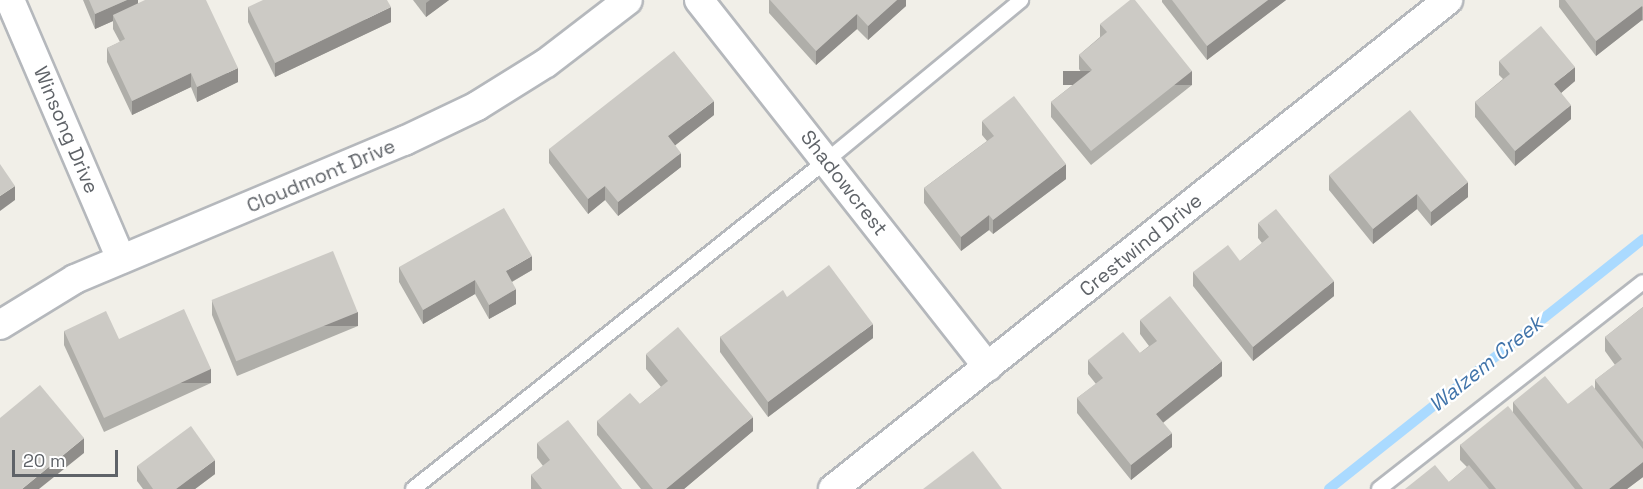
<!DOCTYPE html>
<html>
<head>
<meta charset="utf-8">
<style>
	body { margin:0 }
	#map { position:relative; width:1643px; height:489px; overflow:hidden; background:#f1efe8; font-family:"Space Grotesk",sans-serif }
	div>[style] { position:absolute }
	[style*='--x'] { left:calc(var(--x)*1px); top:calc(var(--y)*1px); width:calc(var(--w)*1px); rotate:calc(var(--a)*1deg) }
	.stream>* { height:10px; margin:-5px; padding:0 5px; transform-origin:5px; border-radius:5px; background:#aadaff }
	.roads { filter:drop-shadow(2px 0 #b5b8bc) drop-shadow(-2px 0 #b5b8bc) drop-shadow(0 2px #b5b8bc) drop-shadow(0 -2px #b5b8bc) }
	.service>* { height:14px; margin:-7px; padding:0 7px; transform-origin:7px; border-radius:7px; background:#fff }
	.minor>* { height:28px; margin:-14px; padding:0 14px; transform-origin:14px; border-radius:14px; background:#fff }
	.wall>* { inset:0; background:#afaea9 }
	.shaded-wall>* { inset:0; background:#8f8d8a; transform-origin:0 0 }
	.building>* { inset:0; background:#cccac5; transform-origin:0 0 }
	span { translate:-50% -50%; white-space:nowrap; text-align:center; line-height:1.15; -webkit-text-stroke:4.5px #fff; paint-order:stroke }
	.street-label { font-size:20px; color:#5f6368 }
	.water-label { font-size:21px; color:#4174aa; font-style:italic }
	.scale { position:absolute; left:12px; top:450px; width:106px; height:27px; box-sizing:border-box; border:3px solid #5f6368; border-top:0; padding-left:8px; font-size:18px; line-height:21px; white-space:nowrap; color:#5f6368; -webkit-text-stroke:4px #fff; paint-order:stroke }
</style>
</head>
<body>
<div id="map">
	<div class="stream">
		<div style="--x:1329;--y:489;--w:401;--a:-38.5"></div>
	</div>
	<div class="roads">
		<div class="service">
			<div style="--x:413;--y:489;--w:527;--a:-38.46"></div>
			<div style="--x:826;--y:161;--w:253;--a:-39.5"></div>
			<div style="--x:1379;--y:489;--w:335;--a:-38.1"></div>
		</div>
		<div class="minor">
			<div style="--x:10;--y:0;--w:282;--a:66.8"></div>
			<div style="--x:699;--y:0;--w:467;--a:51.8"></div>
			<div style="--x:0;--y:325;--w:88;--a:-31.5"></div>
			<div style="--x:75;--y:279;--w:357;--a:-22.8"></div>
			<div style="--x:404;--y:141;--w:81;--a:-25.6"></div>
			<div style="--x:477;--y:106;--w:81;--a:-31.9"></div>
			<div style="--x:546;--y:63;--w:103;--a:-37.5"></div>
			<div style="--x:833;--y:489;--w:786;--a:-38.49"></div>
		</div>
	</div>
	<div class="wall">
		<div style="clip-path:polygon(83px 0,138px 0,138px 3px,238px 82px,197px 102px,191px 87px,132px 115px,107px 62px,107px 48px,120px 42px,113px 29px,113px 21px,95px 29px)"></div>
		<div style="clip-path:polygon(413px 0,449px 0,426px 17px)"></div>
		<div style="clip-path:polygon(769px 0,906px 0,906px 6px,868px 40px,857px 29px,816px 65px,769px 13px)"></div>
		<div style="clip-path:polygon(1162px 0,1286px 0,1207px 60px,1162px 2px)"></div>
		<div style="clip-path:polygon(1559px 0,1643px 0,1643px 21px,1642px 20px,1596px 56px,1559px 7px)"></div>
		<div style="clip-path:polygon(248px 7px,391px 22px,275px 77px,248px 22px)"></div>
		<div style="clip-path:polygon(1100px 24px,1192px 85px,1091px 165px,1051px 117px,1051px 102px,1084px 76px,1079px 69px,1079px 55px,1100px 37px)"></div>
		<div style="clip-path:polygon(1499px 61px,1575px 81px,1561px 93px,1571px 119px,1515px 166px,1475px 117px,1475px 102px,1503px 79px,1499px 75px)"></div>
		<div style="clip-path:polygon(714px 115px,675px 145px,681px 167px,618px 216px,605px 200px,588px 214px,549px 163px,549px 149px)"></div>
		<div style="clip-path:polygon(982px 121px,1066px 179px,993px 234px,989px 230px,961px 251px,924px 203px,924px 188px,987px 141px,982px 135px)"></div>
		<div style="clip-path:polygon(1329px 175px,1468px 197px,1431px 226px,1417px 209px,1373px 244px,1329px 190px)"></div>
		<div style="clip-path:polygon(1258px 223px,1334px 296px,1253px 361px,1193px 286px,1193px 272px,1240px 261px,1262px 243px,1258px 238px)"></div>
		<div style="clip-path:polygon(399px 267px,532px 270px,512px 282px,516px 304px,489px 319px,475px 294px,423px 324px,399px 282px)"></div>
		<div style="clip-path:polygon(787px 297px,873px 338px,768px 417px,720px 352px,720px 337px)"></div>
		<div style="clip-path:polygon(212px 300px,358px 326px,237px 376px,212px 315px)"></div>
		<div style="clip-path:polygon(1643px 307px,1643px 477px,1627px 489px,1405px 489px,1449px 482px,1467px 467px,1460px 460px,1460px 445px,1513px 413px,1513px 402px,1568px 404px,1595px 389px,1595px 380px,1615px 365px,1605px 351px,1605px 337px)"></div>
		<div style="clip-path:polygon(1140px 320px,1222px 376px,1163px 423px,1172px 447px,1131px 480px,1077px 413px,1077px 398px,1096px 384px,1088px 374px,1088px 360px,1140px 353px,1149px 346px,1140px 334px)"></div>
		<div style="clip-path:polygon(64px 331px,119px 339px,211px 383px,104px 432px,64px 345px)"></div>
		<div style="clip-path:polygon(646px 354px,753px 431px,684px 489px,641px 489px,597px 435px,597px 421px,640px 404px,661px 387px,646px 369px)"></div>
		<div style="clip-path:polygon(537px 443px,622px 489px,531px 489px,531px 475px,543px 466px,537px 458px)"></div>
		<div style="clip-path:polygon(137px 466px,215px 474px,195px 489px,143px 489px,137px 481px)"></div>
	</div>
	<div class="shaded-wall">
		<div style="clip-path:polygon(127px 0,138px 0,138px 10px,113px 15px,113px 21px,95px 29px,95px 14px)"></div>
		<div style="clip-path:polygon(430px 0,449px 0,426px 17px,426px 3px)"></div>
		<div style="clip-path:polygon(897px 0,906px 0,906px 6px,868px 40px,868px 26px)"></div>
		<div style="clip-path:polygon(1268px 0,1286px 0,1207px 60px,1207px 46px)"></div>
		<div style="clip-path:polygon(1642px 6px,1642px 20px,1596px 56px,1596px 41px)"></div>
		<div style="clip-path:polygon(391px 7px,391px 22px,275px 77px,275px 63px)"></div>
		<div style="clip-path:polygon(857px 14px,857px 29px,816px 65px,816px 51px)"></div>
		<div style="clip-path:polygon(1575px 67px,1575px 81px,1554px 99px,1554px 84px)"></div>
		<div style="clip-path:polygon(238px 68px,238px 82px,197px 102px,197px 87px)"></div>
		<div style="left:1192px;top:71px;width:14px;height:129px;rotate:90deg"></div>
		<div style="clip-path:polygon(191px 73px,191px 87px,132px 115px,132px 101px)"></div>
		<div style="clip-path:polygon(714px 101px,714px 115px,668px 151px,668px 136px)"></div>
		<div style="clip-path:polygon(1571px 105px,1571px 119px,1515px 166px,1515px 151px)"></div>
		<div style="clip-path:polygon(681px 153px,681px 167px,618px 216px,618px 202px)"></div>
		<div style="clip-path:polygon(1066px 164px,1066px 179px,993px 234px,993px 220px)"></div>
		<div style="clip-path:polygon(1468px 182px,1468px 197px,1431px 226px,1431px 212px)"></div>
		<div style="clip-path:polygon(15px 186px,15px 200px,0 211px,0 196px)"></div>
		<div style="clip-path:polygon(605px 186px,605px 200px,588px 214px,588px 199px)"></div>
		<div style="clip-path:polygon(1417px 194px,1417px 209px,1373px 244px,1373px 229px)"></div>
		<div style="clip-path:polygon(989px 215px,989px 230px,961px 251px,961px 237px)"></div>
		<div style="clip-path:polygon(532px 256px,532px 270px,506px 285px,506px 271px)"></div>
		<div style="clip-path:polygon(475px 280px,475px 294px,423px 324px,423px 310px)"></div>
		<div style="clip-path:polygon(1334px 281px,1334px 296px,1253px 361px,1253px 347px)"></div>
		<div style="clip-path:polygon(516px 289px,516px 304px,489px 319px,489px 305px)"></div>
		<div style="left:358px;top:312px;width:14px;height:131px;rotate:90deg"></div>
		<div style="clip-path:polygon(873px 324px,873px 338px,768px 417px,768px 402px)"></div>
		<div style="clip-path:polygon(1222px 361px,1222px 376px,1156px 428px,1156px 414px)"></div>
		<div style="left:211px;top:369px;width:14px;height:118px;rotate:90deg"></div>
		<div style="clip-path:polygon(753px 417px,753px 431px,684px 489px,666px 489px)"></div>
		<div style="clip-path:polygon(1172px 433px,1172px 447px,1131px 480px,1131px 465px)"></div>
		<div style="clip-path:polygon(84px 438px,84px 453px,39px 489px,22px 489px)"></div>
		<div style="clip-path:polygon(215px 460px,215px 474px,195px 489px,176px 489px)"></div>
		<div style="clip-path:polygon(1643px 462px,1643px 477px,1627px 489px,1609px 489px)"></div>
	</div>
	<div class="building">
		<div style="clip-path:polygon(89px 0,127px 0,95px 14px)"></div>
		<div style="clip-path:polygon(145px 0,206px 0,238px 68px,197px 87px,191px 73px,132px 101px,107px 48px,125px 39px,113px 15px)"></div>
		<div style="clip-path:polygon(263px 0,387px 0,391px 7px,275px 63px,248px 7px)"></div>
		<div style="clip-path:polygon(770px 0,897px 0,868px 26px,857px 14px,816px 51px)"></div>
		<div style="clip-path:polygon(1130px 0,1135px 0,1192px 71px,1091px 151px,1051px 102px,1092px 70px,1079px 55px,1107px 32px,1100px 24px)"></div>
		<div style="clip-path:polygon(1172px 0,1268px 0,1207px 46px)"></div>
		<div style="clip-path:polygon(1565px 0,1643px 0,1643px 7px,1642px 6px,1596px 41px)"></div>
		<div style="clip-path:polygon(1541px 26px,1575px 67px,1554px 84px,1571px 105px,1515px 151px,1475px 102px,1510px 74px,1499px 61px)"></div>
		<div style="clip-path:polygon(674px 51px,714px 101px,668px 136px,681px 153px,618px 202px,605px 186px,588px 199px,549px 149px)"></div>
		<div style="clip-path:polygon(1014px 96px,1066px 164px,993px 220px,989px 215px,961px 237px,924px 188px,994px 136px,982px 121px)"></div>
		<div style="clip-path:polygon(1410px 110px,1468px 182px,1431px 212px,1417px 194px,1373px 229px,1329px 175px)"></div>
		<div style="clip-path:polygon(0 164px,15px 186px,0 196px)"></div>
		<div style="clip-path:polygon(504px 208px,532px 256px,506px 271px,516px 289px,489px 305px,475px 280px,423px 310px,399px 267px)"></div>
		<div style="clip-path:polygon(1276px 209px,1334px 281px,1253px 347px,1193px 272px,1228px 245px,1240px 261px,1269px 237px,1258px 223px)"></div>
		<div style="left:333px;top:251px;width:66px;height:131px;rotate:68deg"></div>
		<div style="clip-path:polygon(829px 265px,873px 324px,768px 402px,720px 337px,783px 290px,787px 297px)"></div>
		<div style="clip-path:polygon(1170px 296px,1222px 361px,1156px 414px,1172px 433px,1131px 465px,1077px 398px,1103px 378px,1088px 360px,1123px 332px,1140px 353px,1157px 341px,1140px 320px)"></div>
		<div style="clip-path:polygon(1643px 307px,1643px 442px,1595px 380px,1622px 359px,1605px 337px)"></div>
		<div style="clip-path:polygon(184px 309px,211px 369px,104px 418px,64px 331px,106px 311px,119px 339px)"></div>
		<div style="clip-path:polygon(678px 327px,753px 417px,666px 489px,653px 489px,597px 421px,630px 393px,640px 404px,668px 381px,646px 354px)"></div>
		<div style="clip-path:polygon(1545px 376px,1568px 404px,1592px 385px,1643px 449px,1643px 462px,1609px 489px,1583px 489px,1513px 402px)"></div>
		<div style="clip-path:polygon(40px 385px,84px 438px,22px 489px,0 489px,0 418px)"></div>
		<div style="clip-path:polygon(1508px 406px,1575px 489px,1496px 489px,1460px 445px)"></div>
		<div style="clip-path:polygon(568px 420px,622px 489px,542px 489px,531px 475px,550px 460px,537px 443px)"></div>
		<div style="clip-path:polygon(191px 426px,215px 460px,176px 489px,153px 489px,137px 466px)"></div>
		<div style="clip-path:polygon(973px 451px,1002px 489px,923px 489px)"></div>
		<div style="clip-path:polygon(1435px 465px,1449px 482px,1469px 465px,1489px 489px,1405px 489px)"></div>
	</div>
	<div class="street-label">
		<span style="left:66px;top:130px;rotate:67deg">Winsong Drive</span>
		<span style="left:321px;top:176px;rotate:-23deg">Cloudmont Drive</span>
		<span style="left:844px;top:183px;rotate:52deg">Shadowcrest</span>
		<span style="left:1141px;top:245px;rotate:-39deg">Crestwind Drive</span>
	</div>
	<div class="water-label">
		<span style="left:1486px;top:364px;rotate:-39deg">Walzem Creek</span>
	</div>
	<div class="scale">20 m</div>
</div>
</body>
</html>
